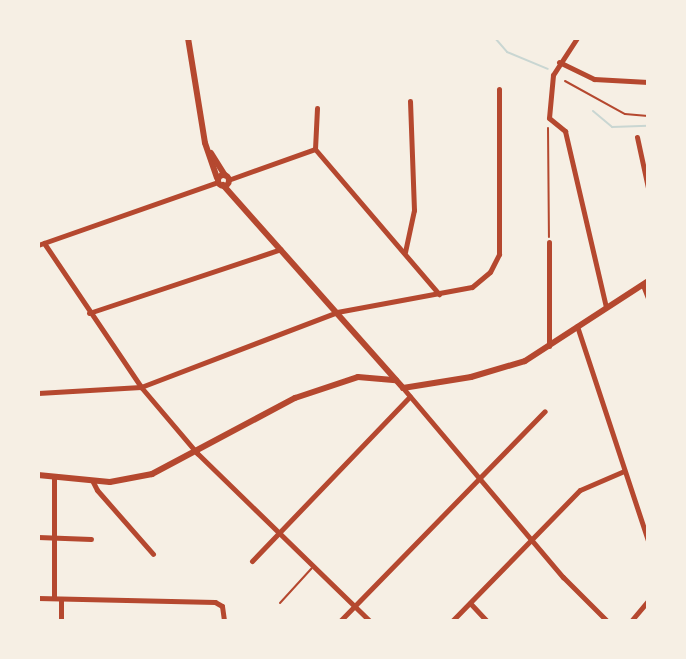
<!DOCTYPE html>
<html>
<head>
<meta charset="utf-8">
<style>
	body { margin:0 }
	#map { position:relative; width:686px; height:659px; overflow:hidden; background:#f6efe4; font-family:"IBM Plex Serif",serif }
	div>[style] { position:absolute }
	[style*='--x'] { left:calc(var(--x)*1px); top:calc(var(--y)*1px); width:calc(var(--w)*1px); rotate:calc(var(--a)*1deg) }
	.stream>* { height:2px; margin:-1px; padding:0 1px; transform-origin:1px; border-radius:1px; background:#c9d6d2 }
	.path>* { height:2px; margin:-1px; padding:0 1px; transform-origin:1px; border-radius:1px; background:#b5482f }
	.service>* { height:2px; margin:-1px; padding:0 1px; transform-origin:1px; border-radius:1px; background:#b5482f }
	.minor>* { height:5px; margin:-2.5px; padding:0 2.5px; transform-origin:2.5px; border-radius:2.5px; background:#b5482f }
	.tertiary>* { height:6px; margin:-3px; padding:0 3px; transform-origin:3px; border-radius:3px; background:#b5482f }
	.tertiary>.ring { margin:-3px; padding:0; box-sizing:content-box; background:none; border:6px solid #b5482f; border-radius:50% }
	span { translate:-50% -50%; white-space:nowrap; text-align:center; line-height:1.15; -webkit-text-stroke:7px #f6efe4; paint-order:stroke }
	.frame { position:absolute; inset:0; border:40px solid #f6efe4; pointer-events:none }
</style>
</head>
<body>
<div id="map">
	<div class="stream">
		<div style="--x:495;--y:38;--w:18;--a:49"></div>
		<div style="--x:507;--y:52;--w:44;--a:22.5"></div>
		<div style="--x:593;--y:111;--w:25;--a:40"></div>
		<div style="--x:612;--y:127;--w:36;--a:-2"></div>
	</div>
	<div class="path">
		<div style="--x:548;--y:128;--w:109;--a:89.5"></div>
	</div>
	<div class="service">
		<div style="--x:565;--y:81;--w:68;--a:28.8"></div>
		<div style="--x:625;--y:114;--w:23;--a:5"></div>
		<div style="--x:280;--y:603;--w:47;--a:-47.6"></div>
	</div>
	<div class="minor">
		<div style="--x:577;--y:38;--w:44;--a:123"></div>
		<div style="--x:553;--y:75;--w:43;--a:95.3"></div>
		<div style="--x:549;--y:118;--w:21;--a:39"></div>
		<div style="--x:565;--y:131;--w:181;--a:76.9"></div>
		<div style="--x:559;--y:62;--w:39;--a:26"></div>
		<div style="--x:594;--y:79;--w:54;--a:3.2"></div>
		<div style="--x:637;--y:137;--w:52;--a:77.8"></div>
		<div style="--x:315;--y:149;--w:191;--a:49.5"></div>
		<div style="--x:315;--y:149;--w:41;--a:-87.2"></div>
		<div style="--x:228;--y:180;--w:92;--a:-19.6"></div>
		<div style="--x:44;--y:243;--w:174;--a:56"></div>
		<div style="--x:141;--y:387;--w:87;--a:49.7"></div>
		<div style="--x:197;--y:453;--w:241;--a:44.2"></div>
		<div style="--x:38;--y:245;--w:191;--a:-19.3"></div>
		<div style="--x:405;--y:252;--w:43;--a:-77.9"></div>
		<div style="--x:414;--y:210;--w:109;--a:-92.1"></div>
		<div style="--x:643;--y:285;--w:14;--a:69"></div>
		<div style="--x:89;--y:313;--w:202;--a:-18.4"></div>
		<div style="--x:577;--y:326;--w:226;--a:71.7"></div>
		<div style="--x:549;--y:346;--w:104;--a:-90"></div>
		<div style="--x:403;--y:388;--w:248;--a:49.8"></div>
		<div style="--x:563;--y:577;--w:62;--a:45"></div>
		<div style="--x:38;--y:393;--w:103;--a:-3.3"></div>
		<div style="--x:141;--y:387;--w:210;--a:-20.9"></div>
		<div style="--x:337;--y:312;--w:137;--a:-10.5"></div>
		<div style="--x:472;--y:287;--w:23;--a:-40"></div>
		<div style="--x:490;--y:272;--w:20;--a:-63"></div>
		<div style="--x:499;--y:254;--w:165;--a:-90"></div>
		<div style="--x:92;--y:480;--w:11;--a:63"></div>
		<div style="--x:97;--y:490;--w:85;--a:48.8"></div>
		<div style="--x:38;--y:537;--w:53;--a:2.2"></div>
		<div style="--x:252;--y:561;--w:228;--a:-46.2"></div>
		<div style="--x:38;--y:598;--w:177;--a:1.3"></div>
		<div style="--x:215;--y:602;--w:8;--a:30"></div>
		<div style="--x:222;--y:606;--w:15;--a:82"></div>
		<div style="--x:54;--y:598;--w:122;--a:-90"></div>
		<div style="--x:470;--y:603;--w:25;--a:47"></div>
		<div style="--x:61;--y:621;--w:22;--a:-90"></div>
		<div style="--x:340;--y:621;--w:293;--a:-45.7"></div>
		<div style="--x:452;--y:621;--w:183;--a:-45.7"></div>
		<div style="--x:580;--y:490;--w:48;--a:-23.4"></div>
		<div style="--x:631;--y:621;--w:26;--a:-50"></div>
	</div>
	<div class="tertiary">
		<div style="--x:188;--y:38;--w:106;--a:80.8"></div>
		<div style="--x:205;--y:143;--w:37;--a:71"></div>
		<div style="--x:211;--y:153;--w:26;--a:58"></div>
		<div class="ring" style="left:217.5px;top:174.5px;width:5px;height:5px"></div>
		<div style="--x:223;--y:185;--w:271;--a:48.4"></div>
		<div style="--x:403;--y:388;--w:69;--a:-9.2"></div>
		<div style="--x:471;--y:377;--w:56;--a:-16.5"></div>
		<div style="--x:525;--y:361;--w:147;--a:-33"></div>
		<div style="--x:38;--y:475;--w:72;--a:5.6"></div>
		<div style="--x:110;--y:482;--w:43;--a:-10.8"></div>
		<div style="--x:152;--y:474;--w:162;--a:-28"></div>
		<div style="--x:295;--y:398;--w:66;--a:-18.4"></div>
		<div style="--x:358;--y:377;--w:38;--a:5"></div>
	</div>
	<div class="frame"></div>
</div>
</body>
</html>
